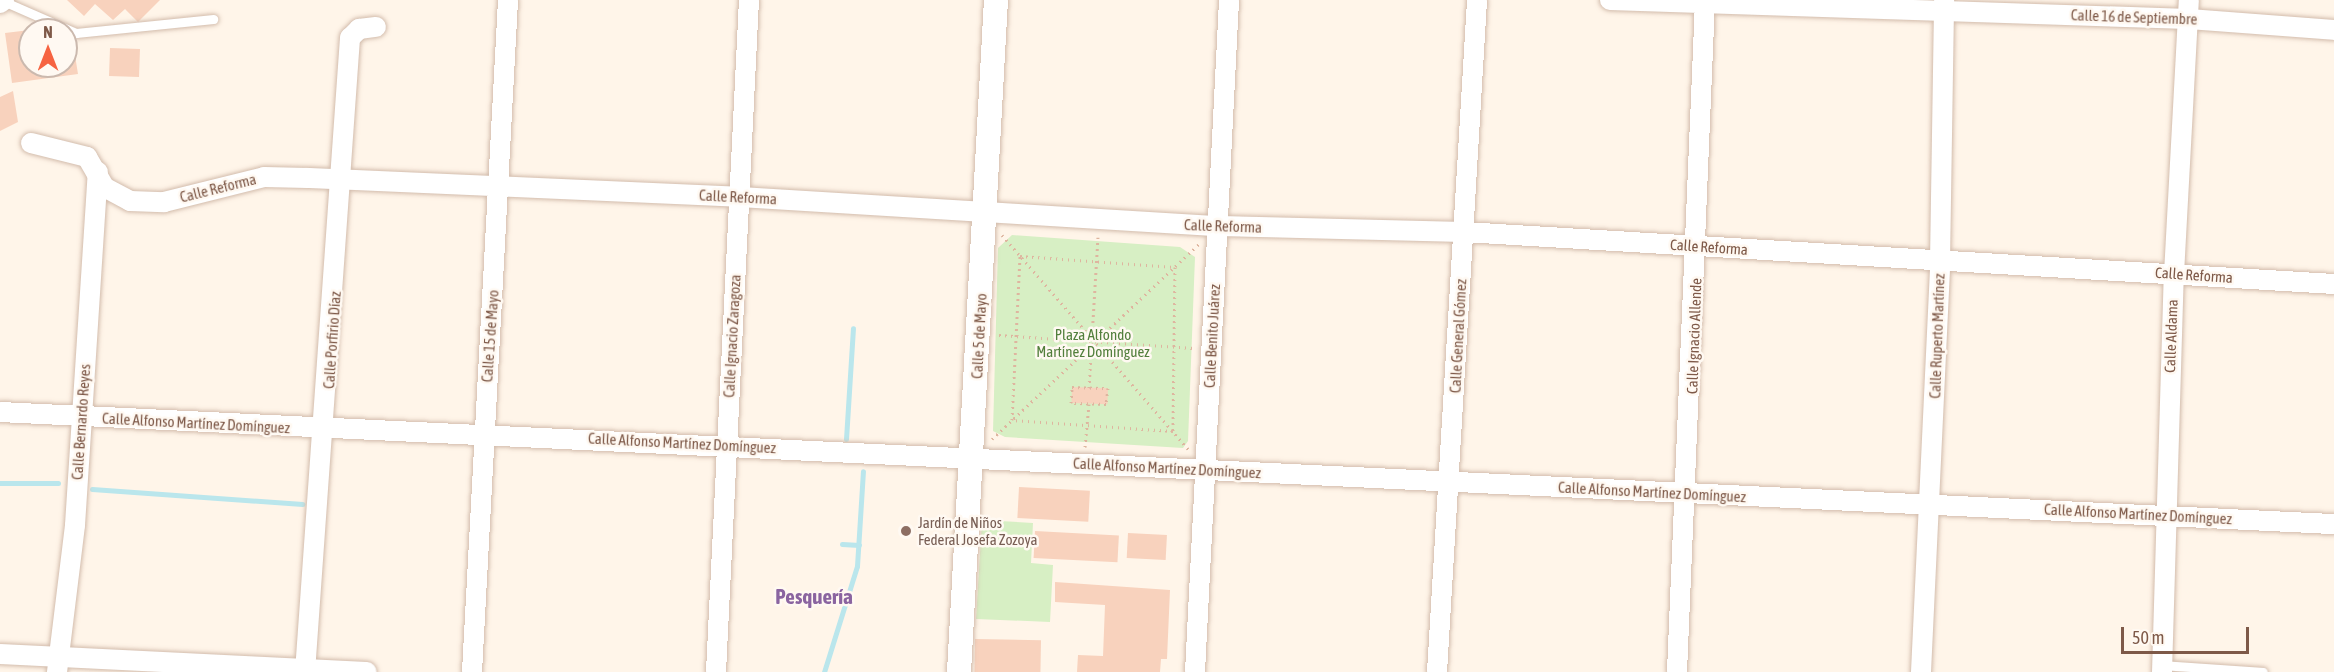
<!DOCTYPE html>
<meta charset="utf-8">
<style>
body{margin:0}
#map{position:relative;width:2334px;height:672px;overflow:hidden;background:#fff5e9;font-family:"Asap Condensed",sans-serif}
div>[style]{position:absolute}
.green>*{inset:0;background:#d7efc4}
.stream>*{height:5px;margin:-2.5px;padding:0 2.5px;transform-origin:2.5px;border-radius:2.5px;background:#bae6ec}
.building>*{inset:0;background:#f8d2bd;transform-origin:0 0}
.path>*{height:3px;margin-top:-1.5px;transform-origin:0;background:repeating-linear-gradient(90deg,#deb59f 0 1.5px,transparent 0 6px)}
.roads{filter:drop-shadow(0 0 2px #d3bcac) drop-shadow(0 0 2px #d3bcac)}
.service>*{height:9px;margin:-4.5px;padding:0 4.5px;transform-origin:4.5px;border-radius:4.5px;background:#fff}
.minor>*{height:20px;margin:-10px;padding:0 10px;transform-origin:10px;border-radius:10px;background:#fff}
.tertiary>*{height:24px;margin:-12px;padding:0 12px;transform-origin:12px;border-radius:12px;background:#fff}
.dots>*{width:16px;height:16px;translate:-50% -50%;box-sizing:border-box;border:3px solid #fff9f2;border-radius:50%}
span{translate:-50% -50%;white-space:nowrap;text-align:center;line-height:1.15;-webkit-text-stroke:5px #fff9f2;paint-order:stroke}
.street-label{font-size:15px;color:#7e5948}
.park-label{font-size:15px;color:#527f3c}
.education-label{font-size:15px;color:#785e54}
.left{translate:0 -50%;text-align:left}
.district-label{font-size:21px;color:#8a64a0;font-weight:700}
.north{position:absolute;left:18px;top:18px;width:60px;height:60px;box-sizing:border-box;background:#fff9f2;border:2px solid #cbb9ae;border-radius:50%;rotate:0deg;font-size:16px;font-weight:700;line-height:24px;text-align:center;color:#7e5948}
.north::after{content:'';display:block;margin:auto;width:21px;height:27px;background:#f66341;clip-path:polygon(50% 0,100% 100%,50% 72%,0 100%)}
.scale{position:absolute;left:2121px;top:627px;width:128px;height:27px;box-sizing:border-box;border:3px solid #7e5948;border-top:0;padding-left:8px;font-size:18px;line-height:21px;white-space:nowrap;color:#7e5948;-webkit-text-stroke:4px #fff9f2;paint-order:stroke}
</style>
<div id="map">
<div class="green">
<i style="clip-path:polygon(1012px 235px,1180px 247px,1195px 257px,1188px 441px,1183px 448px,1005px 437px,993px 431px,998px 248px)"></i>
<i style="clip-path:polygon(982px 520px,1033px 523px,1031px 563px,1053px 565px,1050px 622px,976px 619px)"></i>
</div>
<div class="stream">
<i style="left:846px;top:439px;width:111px;rotate:-86.4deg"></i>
<i style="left:0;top:483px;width:58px"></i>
<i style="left:92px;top:489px;width:211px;rotate:4.1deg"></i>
<i style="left:842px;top:544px;width:17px;rotate:3deg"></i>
<i style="left:824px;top:672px;width:111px;rotate:-72.7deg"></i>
<i style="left:857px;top:566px;width:95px;rotate:-86.4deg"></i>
</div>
<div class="building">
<i style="clip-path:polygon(67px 0,160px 0,138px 22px,125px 9px,113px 20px,95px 4px,84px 16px)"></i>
<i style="clip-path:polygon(30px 30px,30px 66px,66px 66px,66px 44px,73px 43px,78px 74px,12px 83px,5px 33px)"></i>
<i style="left:110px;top:48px;width:30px;height:28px;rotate:2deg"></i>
<i style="clip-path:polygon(13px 91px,18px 122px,0 131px,0 97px)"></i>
<i style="left:1072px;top:387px;width:36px;height:16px;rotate:2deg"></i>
<i style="left:1019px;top:487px;width:71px;height:31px;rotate:3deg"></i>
<i style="left:1035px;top:531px;width:84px;height:27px;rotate:3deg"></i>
<i style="left:1128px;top:533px;width:39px;height:25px;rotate:3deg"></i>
<i style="clip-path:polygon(1055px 582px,1170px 590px,1167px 659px,1161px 659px,1160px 672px,1077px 672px,1078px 655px,1103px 656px,1105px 605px,1055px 602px)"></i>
<i style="left:975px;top:639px;width:66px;height:33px;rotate:1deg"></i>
</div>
<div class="path">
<i style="left:1002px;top:235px;width:285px;rotate:49deg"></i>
<i style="left:1020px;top:256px;width:155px;rotate:4.1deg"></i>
<i style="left:1175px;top:267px;width:164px;rotate:90.7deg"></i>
<i style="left:1173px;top:431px;width:161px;rotate:-176.1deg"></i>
<i style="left:1012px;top:420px;width:164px;rotate:-87.2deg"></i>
<i style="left:999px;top:335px;width:196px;rotate:3.8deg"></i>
<i style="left:1072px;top:387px;width:36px;rotate:2deg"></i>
<i style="left:1108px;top:388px;width:16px;rotate:97deg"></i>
<i style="left:1106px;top:404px;width:35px;rotate:-178deg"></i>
<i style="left:1071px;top:403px;width:16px;rotate:-86deg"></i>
<i style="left:1089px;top:388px;width:151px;rotate:-86.6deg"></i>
<i style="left:992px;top:439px;width:284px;rotate:-43.3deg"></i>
<i style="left:1085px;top:447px;width:43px;rotate:-84.7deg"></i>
</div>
<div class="roads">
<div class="service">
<i style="left:3px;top:1px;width:80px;rotate:23.7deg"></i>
<i style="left:76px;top:33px;width:138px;rotate:-5.8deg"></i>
<i style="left:2162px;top:665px;width:101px;rotate:4deg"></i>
</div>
<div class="minor">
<i style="left:1610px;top:0;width:579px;rotate:1.88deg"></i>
<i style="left:2189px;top:19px;width:145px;rotate:4.3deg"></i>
<i style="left:0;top:3px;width:5px;rotate:-37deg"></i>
<i style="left:31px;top:143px;width:58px;rotate:14deg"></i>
<i style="left:87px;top:157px;width:34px;rotate:60deg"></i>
<i style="left:104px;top:187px;width:30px;rotate:28deg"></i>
<i style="left:130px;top:201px;width:34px;rotate:2deg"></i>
<i style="left:164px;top:202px;width:103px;rotate:-14deg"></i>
<i style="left:264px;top:177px;width:44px;rotate:1.3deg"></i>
<i style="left:308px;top:178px;width:432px;rotate:2.5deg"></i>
<i style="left:740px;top:197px;width:479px;rotate:3.5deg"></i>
<i style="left:1218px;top:226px;width:246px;rotate:1.4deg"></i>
<i style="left:1464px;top:232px;width:872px;rotate:3.42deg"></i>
<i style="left:0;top:412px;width:2337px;rotate:2.75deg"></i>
<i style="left:0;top:654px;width:367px;rotate:2.8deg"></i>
<i style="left:57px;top:672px;width:148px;rotate:-83deg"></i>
<i style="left:75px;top:525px;width:354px;rotate:-86.3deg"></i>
<i style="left:305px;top:672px;width:636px;rotate:-85.94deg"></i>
<i style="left:350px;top:38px;width:13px;rotate:-45deg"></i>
<i style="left:359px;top:29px;width:17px;rotate:-7deg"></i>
<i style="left:472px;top:672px;width:673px;rotate:-86.93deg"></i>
<i style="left:716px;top:672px;width:673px;rotate:-87.19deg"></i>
<i style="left:1195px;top:672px;width:673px;rotate:-87.1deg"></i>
<i style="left:1437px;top:672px;width:673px;rotate:-86.59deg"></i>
<i style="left:1677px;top:672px;width:673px;rotate:-87.61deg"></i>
<i style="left:1921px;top:672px;width:410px;rotate:-87.3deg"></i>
<i style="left:1940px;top:262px;width:262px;rotate:-89.1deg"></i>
<i style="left:2162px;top:672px;width:398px;rotate:-88.3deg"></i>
<i style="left:2174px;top:274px;width:274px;rotate:-86.9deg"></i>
</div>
<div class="tertiary">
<i style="left:959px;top:672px;width:673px;rotate:-86.85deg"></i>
</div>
</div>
<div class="dots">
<i style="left:906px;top:531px;background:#8d6e63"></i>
</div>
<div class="street-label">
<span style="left:2134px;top:17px;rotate:2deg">Calle 16 de Septiembre</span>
<span style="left:218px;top:188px;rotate:-14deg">Calle Reforma</span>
<span style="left:738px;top:197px;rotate:3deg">Calle Reforma</span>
<span style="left:1223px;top:226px;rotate:2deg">Calle Reforma</span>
<span style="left:1709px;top:247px;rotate:4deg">Calle Reforma</span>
<span style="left:2194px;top:275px;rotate:4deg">Calle Reforma</span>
<span style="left:490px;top:336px;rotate:-86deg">Calle 15 de Mayo</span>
<span style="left:732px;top:336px;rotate:-87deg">Calle Ignacio Zaragoza</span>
<span style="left:979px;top:336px;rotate:-87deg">Calle 5 de Mayo</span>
<span style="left:1212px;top:336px;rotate:-87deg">Calle Benito Juárez</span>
<span style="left:1458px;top:336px;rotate:-87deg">Calle General Gómez</span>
<span style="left:1694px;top:336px;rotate:-88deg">Calle Ignacio Allende</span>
<span style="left:1937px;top:336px;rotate:-88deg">Calle Ruperto Martínez</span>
<span style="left:2171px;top:336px;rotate:-88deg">Calle Aldama</span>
<span style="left:332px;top:340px;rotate:-86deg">Calle Porfirio Díaz</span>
<span style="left:81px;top:422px;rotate:-86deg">Calle Bernardo Reyes</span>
<span style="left:196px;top:423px;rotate:3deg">Calle Alfonso Martínez Domínguez</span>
<span style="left:682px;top:443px;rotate:3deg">Calle Alfonso Martínez Domínguez</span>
<span style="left:1167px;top:468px;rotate:3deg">Calle Alfonso Martínez Domínguez</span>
<span style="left:1652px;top:492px;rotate:3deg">Calle Alfonso Martínez Domínguez</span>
<span style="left:2138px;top:514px;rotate:3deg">Calle Alfonso Martínez Domínguez</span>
</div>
<div class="park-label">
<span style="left:1093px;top:343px">Plaza Alfondo<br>Martínez Domínguez</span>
</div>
<div class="education-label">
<span class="left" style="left:918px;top:531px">Jardín de Niños<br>Federal Josefa Zozoya</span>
</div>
<div class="district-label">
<span style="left:814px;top:596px">Pesquería</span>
</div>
<div class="north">N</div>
<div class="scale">50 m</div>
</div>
